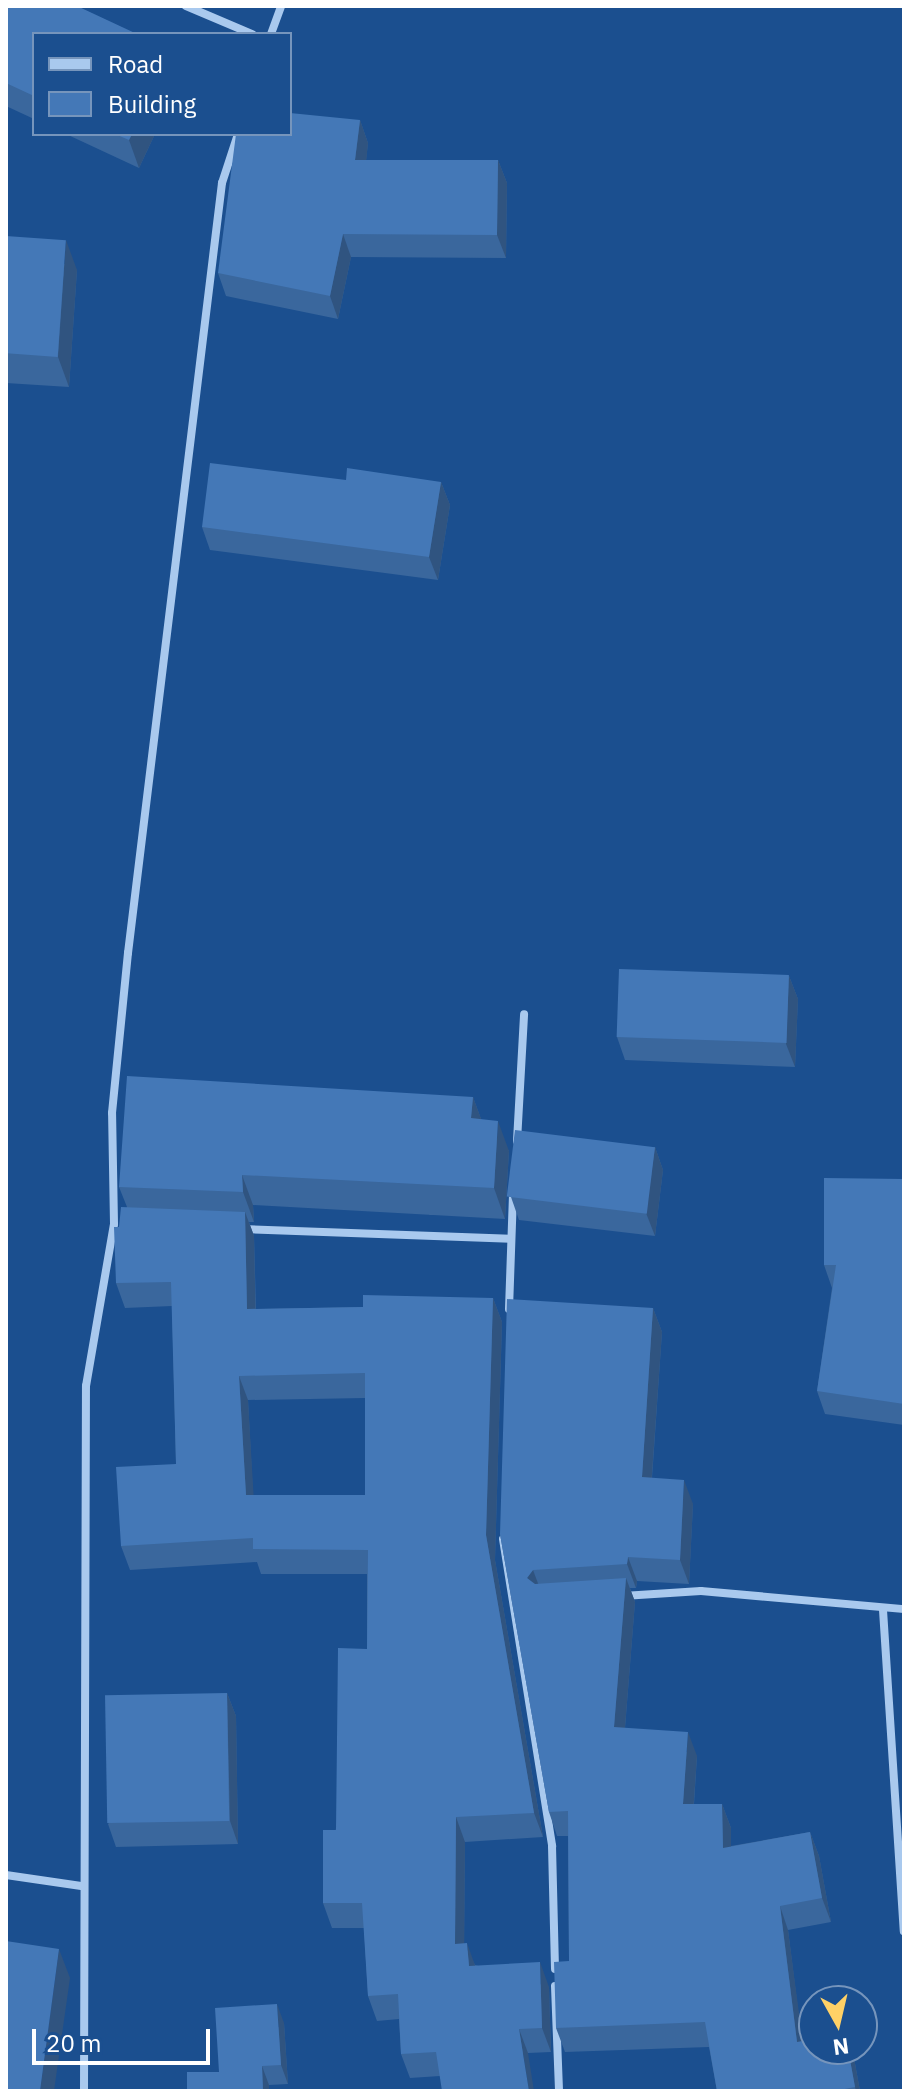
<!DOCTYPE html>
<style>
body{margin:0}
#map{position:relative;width:910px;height:2097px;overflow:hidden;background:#1b4f8f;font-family:"IBM Plex Sans",sans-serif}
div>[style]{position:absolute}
.minor>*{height:8px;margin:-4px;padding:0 4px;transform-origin:4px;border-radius:4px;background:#a9c9ee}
.wall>*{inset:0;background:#3a679d}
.shaded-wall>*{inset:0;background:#305480}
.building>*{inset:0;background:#4478b7;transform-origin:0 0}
span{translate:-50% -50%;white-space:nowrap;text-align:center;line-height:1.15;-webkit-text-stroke:6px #1b4f8f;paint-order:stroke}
.frame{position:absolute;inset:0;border:8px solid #fff;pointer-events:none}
.legend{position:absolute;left:32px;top:32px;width:260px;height:104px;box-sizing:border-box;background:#1b4f8f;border:2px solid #7695bc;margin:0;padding:10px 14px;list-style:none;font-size:24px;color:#fff}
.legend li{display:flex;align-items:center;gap:16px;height:40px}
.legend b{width:40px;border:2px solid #7695bc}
.north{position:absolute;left:798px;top:1985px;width:80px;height:80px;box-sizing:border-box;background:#1b4f8f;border:2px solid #7695bc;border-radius:50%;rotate:172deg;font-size:22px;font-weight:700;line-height:32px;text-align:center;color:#fff}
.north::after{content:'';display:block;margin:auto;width:28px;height:36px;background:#ffd166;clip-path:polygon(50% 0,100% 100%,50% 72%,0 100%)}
.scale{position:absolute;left:32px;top:2029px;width:178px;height:36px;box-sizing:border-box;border:4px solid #fff;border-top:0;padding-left:10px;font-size:24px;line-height:28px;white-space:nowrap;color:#fff;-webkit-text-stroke:6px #1b4f8f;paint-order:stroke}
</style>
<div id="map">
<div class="minor">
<i style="left:186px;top:6px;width:72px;rotate:23deg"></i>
<i style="left:271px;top:34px;width:30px;rotate:-70deg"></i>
<i style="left:517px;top:1141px;width:127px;rotate:-86.8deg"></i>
<i style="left:243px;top:1229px;width:268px;rotate:2.1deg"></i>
<i style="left:509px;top:1309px;width:114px;rotate:-88deg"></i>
<i style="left:503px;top:1539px;width:311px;rotate:80.9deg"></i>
<i style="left:552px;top:1846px;width:123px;rotate:88.6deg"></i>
<i style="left:623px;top:1596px;width:78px;rotate:-3.7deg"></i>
<i style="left:701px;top:1591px;width:204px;rotate:5.1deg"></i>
<i style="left:883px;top:1610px;width:322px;rotate:86.3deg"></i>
<i style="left:6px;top:1875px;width:76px;rotate:8.3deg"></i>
<i style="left:555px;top:1986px;width:105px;rotate:87.8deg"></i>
<i style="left:84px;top:2091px;width:705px;rotate:-89.84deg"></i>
<i style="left:86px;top:1386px;width:164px;rotate:-80.2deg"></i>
<i style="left:114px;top:1224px;width:111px;rotate:-91deg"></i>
<i style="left:112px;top:1113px;width:161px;rotate:-84.3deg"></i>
<i style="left:128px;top:953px;width:776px;rotate:-83.04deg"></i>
<i style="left:222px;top:183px;width:52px;rotate:-71.9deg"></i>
</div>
<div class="wall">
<i style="clip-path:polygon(6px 6px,34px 34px,34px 119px,6px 106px)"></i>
<i style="clip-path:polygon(360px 120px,368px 143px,366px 160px,498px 160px,507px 183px,506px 258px,351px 257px,338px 319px,226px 296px,218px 273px)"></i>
<i style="clip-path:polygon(66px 134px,155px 134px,139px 168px)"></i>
<i style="clip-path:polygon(6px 236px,77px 270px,69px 387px,6px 383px)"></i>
<i style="clip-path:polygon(346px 480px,441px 482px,450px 505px,438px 580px,210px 550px,202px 527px)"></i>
<i style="clip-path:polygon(789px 976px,798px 999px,795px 1067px,625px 1060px,617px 1037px)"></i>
<i style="clip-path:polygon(evenodd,473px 1097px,481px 1119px,509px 1151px,505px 1219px,253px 1205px,254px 1222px,249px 1222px,254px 1236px,256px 1309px,363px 1307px,493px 1298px,502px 1322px,495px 1560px,543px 1837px,465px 1842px,464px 1944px,475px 1965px,549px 1987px,551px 2052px,528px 2053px,440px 2076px,410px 2078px,401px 2054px,399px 2019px,377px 2021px,368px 1996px,364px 1928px,332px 1928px,323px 1903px,367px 1649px,367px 1574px,261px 1574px,257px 1562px,130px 1570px,121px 1546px,176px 1464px,172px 1306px,125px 1308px,116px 1283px,119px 1227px,127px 1207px,119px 1187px,473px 1097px,365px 1398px,365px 1495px,253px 1495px,248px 1400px,365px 1398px)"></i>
<i style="clip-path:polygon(655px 1147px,663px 1170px,655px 1236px,519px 1220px,511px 1197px)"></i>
<i style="clip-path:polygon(904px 1179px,904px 1425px,825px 1414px,817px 1391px,832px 1288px,824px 1265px)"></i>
<i style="clip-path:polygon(653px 1308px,662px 1332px,652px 1478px,693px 1504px,689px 1584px,637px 1581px,636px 1588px,630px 1588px,635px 1602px,625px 1728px,697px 1756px,694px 1804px,722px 1804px,731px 1828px,731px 1846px,810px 1832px,819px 1856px,831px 1922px,788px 1930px,802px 2041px,814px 2049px,851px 2049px,854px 2058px,860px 2091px,717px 2091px,709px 2047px,565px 2052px,556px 2028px,569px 1961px,568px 1836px,557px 1836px,549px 1812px,500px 1534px)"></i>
<i style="clip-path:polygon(227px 1693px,236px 1716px,238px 1844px,116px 1847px,108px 1824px)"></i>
<i style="clip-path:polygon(284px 2023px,288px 2084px,269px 2085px,269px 2091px,187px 2091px,219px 2072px)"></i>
</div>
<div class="shaded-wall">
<i style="clip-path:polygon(360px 120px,368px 143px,364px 183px,355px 160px)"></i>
<i style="clip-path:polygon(132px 134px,155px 134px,139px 168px,129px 140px)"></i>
<i style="clip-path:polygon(498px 160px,507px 183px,506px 258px,497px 235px)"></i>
<i style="clip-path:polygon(343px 234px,351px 257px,338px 319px,330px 296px)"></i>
<i style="clip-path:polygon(66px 240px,77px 270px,69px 387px,58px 357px)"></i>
<i style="clip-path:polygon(441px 482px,450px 505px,438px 580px,429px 557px)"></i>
<i style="clip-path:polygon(789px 976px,798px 999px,795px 1067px,786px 1044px)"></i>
<i style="clip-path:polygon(473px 1097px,484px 1127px,471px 1118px)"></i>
<i style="clip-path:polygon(498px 1121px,509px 1151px,505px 1219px,494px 1188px)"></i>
<i style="clip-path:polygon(655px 1147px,663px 1170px,655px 1236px,646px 1213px)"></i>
<i style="clip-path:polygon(242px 1175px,253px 1205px,254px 1222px,243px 1192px)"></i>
<i style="clip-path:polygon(245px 1212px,254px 1236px,256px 1334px,247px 1309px)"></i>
<i style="clip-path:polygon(493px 1298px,502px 1322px,495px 1560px,543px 1837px,534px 1813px,486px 1535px)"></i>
<i style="clip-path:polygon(653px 1308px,662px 1332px,650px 1502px,642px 1477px)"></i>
<i style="clip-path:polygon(239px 1376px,248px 1400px,255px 1519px,246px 1495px)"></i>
<i style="clip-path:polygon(684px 1480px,693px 1504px,689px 1584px,680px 1560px)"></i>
<i style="clip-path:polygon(628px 1557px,637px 1581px,636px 1588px,627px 1564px)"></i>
<i style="clip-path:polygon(533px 1570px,542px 1594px,527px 1578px)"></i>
<i style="clip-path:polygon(626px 1578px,635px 1602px,623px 1752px,614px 1727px)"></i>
<i style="clip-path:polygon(227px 1693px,236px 1716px,238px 1844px,230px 1821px)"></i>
<i style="clip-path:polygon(688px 1732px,697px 1756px,692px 1828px,683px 1804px)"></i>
<i style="clip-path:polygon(722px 1804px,731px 1828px,731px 1872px,723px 1848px)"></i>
<i style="clip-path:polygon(456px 1817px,465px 1842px,464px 1969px,455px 1944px)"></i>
<i style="clip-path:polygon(810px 1832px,819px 1856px,831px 1922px,822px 1898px)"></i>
<i style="clip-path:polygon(780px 1906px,788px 1930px,806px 2066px,797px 2042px)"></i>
<i style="clip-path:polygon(467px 1943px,476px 1968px,469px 1966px)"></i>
<i style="clip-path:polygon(59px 1949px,70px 1978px,54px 2091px,40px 2091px)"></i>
<i style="clip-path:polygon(540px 1962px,549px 1987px,551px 2052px,542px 2028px)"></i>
<i style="clip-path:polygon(277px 2004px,284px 2023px,288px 2084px,281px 2065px)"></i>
<i style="clip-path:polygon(519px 2029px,528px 2053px,534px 2091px,529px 2091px)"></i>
<i style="clip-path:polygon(848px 2049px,851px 2049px,854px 2058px,860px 2091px,856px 2091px,855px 2087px)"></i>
<i style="clip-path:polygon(262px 2066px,269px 2085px,269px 2091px,263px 2091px)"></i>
</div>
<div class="building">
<i style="clip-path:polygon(6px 6px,77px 6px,137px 34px,34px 34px,34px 96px,6px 83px)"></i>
<i style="clip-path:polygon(290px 113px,360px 120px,355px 160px,498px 160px,497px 235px,343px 234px,330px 296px,218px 273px,236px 134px,290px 134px)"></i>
<i style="clip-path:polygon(115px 134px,132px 134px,129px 140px)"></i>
<i style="left:6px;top:236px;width:60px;height:117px;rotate:4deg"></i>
<i style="clip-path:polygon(210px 463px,346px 480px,347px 468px,441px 482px,429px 557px,202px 527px)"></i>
<i style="left:619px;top:969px;width:170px;height:68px;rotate:2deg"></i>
<i style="clip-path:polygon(127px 1076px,473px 1097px,471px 1118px,498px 1121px,494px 1188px,242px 1175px,243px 1192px,119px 1187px)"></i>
<i style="left:515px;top:1130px;width:141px;height:67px;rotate:7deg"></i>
<i style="clip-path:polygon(824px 1178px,904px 1179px,904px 1404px,817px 1391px,836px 1265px,824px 1265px)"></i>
<i style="clip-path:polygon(evenodd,121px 1207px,245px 1212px,247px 1309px,363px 1307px,363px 1295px,493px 1298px,486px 1535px,534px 1813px,456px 1817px,455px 1944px,467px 1943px,469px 1966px,540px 1962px,542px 2028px,519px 2029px,529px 2091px,442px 2091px,436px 2052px,401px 2054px,398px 1994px,368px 1996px,362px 1903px,323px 1903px,323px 1830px,336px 1830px,338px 1648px,367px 1649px,368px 1550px,253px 1549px,253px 1538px,121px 1546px,116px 1467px,176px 1464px,171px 1282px,116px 1283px,114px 1227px,119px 1227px,121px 1207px,365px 1373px,365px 1495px,246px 1495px,239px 1376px,365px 1373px)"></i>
<i style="clip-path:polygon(507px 1299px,653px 1308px,642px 1477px,684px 1480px,680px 1560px,628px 1557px,627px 1564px,533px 1570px,527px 1578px,535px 1584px,626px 1578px,614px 1727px,688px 1732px,683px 1804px,722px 1804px,723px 1848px,810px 1832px,822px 1898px,780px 1906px,797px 2042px,814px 2039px,814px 2049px,848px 2049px,855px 2087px,834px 2091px,717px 2091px,705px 2022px,556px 2028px,554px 1962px,569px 1961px,568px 1811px,549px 1812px,500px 1534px)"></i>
<i style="left:227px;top:1693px;width:128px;height:122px;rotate:89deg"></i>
<i style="clip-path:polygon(6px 1941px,59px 1949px,40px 2091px,6px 2091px)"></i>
<i style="clip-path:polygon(277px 2004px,281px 2065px,262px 2066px,263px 2091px,187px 2091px,187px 2072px,219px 2072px,215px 2008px)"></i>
</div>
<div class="frame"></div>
<ul class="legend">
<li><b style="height:10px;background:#a9c9ee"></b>Road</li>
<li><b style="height:22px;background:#4478b7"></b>Building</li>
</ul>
<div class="north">N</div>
<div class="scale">20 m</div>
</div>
